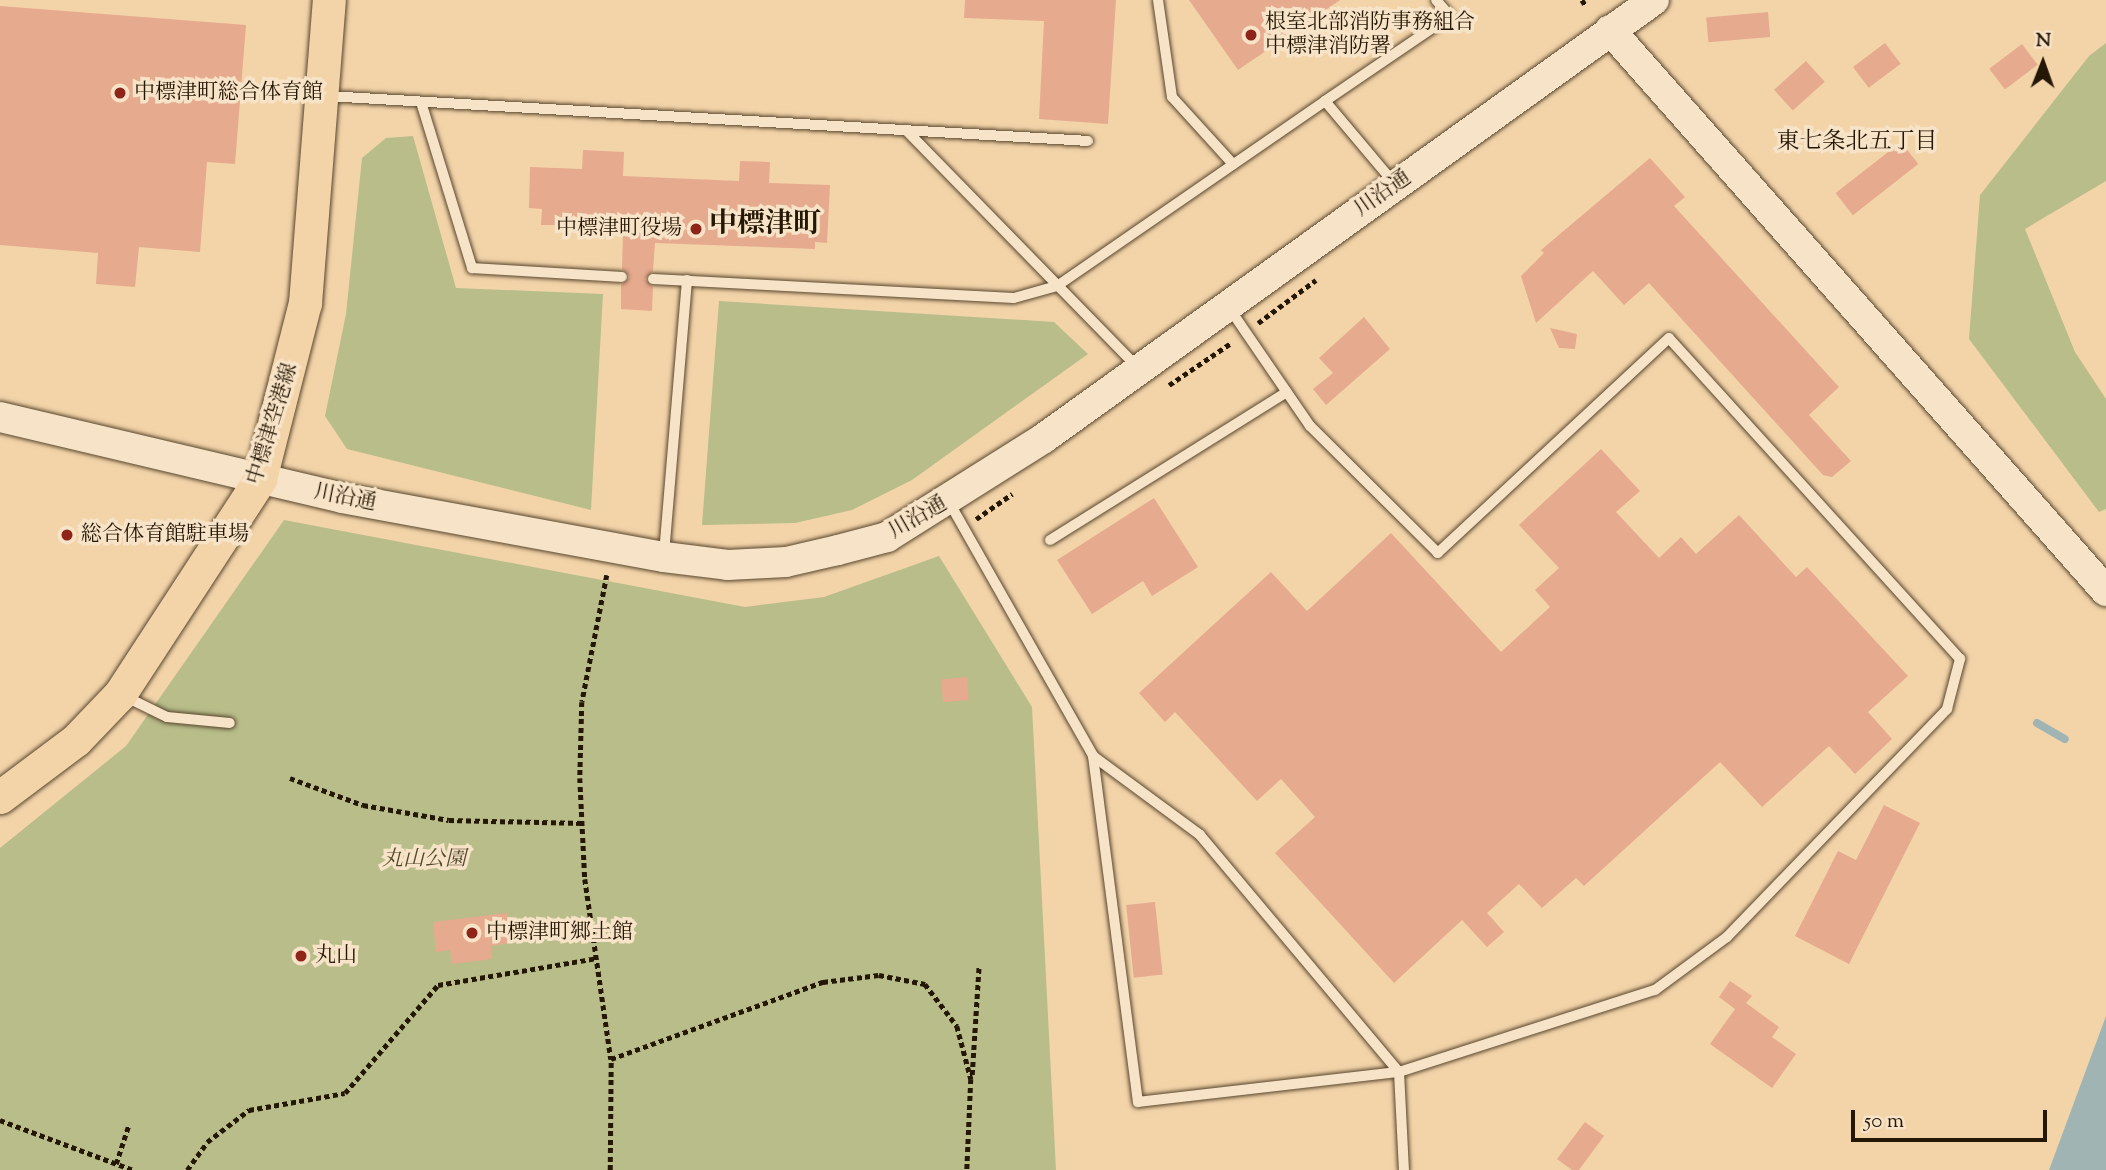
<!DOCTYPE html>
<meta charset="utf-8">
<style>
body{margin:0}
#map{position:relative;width:2106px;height:1170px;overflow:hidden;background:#f3d4a9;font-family:"Sorts Mill Goudy","Noto Serif JP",serif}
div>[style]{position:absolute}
.green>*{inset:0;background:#b8bd8a}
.water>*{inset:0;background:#a0b5b3}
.stream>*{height:8px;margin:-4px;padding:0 4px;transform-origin:4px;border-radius:4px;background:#a0b5b3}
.building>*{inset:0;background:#e6aa8e;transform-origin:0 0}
.path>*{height:4.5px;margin-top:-2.25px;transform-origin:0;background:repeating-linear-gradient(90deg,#251705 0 5px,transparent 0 8.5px)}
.roads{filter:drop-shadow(0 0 2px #58462e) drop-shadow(0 0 2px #58462e)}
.lane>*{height:10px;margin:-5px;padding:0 5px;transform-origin:5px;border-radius:5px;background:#f7e3c7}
.secondary>*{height:30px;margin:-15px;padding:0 15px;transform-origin:15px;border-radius:15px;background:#f7e3c7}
.primary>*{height:33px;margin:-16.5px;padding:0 16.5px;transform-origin:16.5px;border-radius:16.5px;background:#f3d4a9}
.dots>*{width:19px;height:19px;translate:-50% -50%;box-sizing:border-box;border:4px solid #f7e3c7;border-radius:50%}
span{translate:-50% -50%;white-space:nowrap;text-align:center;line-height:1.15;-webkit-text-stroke:7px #f7e3c7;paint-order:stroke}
.poi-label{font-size:21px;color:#251705}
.left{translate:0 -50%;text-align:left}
.right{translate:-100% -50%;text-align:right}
.street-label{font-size:21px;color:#251705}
.park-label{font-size:21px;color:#51492d;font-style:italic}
.neighbourhood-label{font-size:23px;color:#251705}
.district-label{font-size:28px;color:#251705;font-weight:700}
.north{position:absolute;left:2008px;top:28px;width:70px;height:70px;-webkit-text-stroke:5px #f7e3c7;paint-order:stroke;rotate:1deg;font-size:19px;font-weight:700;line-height:28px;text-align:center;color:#251705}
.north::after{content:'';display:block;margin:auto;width:24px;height:32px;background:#251705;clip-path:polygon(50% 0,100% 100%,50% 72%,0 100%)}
.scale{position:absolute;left:1851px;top:1110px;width:196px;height:32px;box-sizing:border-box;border:4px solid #251705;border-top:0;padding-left:9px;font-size:21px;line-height:24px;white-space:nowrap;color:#251705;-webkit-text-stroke:5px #f7e3c7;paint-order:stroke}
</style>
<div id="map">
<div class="green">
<i style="clip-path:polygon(2106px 43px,2106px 181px,2025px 229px,2075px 352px,2106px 399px,2106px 509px,2099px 512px,1969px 339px,1980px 195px,2089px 56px)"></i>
<i style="clip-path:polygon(413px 136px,456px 288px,603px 294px,591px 510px,347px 449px,325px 416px,346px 314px,362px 158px,386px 138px)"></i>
<i style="clip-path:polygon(719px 301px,1054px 322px,1088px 354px,912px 480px,852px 510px,795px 523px,702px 525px)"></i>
<i style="clip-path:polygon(284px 520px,745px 607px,824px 597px,939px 556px,1032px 707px,1056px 1170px,0 1170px,0 848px,126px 746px)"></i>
</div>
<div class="water">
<i style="clip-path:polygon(2106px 1016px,2106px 1170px,2049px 1170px)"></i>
</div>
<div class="stream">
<i style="left:2037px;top:723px;width:32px;rotate:30deg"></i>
</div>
<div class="building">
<i style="clip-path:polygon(965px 0,1116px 0,1108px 124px,1039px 119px,1044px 21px,964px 18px)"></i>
<i style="clip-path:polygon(1189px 0,1340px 0,1238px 70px)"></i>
<i style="clip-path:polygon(0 6px,246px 25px,235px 164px,207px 162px,200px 252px,139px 247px,135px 287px,96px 284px,98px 253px,0 245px)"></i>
<i style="left:1768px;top:12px;width:25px;height:62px;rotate:85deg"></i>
<i style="left:1885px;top:43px;width:26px;height:40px;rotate:53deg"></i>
<i style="left:2022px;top:44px;width:26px;height:41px;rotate:53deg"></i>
<i style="left:1806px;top:61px;width:28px;height:43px;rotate:48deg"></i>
<i style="left:1901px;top:142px;width:28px;height:83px;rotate:52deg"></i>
<i style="clip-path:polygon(583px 150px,624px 152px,623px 176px,739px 181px,740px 161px,770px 162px,769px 183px,830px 185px,827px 243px,815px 242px,815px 249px,655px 243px,653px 271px,645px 279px,653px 287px,652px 311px,621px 309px,621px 285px,630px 277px,622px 269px,623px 234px,564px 232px,564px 225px,541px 225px,542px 209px,529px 208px,530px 167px,582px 169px)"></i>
<i style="clip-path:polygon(1650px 158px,1685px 197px,1674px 206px,1839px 387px,1809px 415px,1851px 461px,1832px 477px,1823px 475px,1649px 283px,1624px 305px,1593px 271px,1536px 323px,1521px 276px,1544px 253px,1541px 250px)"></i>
<i style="clip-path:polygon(1364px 317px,1390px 349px,1326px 405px,1313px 389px,1333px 373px,1319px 358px)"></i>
<i style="clip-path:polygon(1550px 328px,1577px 334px,1575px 349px,1559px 348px)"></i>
<i style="clip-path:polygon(1601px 449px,1640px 491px,1616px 512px,1659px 558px,1681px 537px,1696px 554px,1739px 515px,1796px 577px,1807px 567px,1908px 676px,1868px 712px,1892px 739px,1855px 774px,1829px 746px,1762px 807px,1720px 762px,1584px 886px,1576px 878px,1542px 908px,1519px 884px,1487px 913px,1504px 932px,1487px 947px,1462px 920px,1394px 983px,1275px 853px,1315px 817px,1281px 779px,1257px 801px,1175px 712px,1165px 722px,1139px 693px,1271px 572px,1307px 611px,1391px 533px,1501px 652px,1550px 607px,1535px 590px,1559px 568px,1519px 525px)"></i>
<i style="clip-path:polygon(1154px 498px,1198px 567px,1152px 596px,1143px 581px,1092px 614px,1057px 560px)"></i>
<i style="left:967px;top:677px;width:23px;height:26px;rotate:85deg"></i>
<i style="clip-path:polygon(1884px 805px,1920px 823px,1849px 964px,1795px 936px,1838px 851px,1856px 860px)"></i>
<i style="left:1155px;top:902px;width:73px;height:29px;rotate:84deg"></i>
<i style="clip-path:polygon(507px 913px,510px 943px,491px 946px,492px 959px,452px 964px,450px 950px,436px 952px,433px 922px)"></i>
<i style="clip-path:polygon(1730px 981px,1752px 996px,1746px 1003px,1779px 1027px,1772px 1037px,1796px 1054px,1772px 1088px,1710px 1044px,1735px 1009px,1719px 997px)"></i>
<i style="clip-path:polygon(1585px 1122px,1604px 1136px,1579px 1170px,1572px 1170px,1557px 1159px)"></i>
</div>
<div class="path">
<i style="left:1582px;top:0;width:7px;rotate:56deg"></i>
<i style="left:1258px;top:323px;width:72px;rotate:-36.6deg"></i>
<i style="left:1169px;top:385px;width:75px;rotate:-34.1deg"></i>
<i style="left:976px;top:519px;width:44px;rotate:-34.8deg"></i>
<i style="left:607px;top:575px;width:129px;rotate:101.1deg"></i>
<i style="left:582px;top:702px;width:76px;rotate:91.5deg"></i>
<i style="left:580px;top:778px;width:101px;rotate:87.2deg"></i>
<i style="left:585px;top:879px;width:182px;rotate:81.8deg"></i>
<i style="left:290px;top:778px;width:78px;rotate:20.3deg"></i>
<i style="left:363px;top:805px;width:87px;rotate:9.9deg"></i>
<i style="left:449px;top:820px;width:134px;rotate:1.3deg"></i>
<i style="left:972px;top:1075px;width:110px;rotate:-86.4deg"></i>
<i style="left:0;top:1120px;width:142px;rotate:20.6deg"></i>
<i style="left:116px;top:1164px;width:40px;rotate:-72deg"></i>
<i style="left:187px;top:1170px;width:34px;rotate:-54deg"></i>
<i style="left:207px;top:1142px;width:53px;rotate:-37.3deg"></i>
<i style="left:249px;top:1110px;width:97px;rotate:-10deg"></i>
<i style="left:345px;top:1093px;width:143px;rotate:-49.3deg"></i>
<i style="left:438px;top:985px;width:161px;rotate:-9.6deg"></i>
<i style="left:610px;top:1170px;width:111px;rotate:-89.5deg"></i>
<i style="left:611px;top:1059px;width:226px;rotate:-20deg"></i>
<i style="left:823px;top:982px;width:56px;rotate:-7.1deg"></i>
<i style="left:879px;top:975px;width:47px;rotate:11.1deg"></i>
<i style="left:925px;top:984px;width:53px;rotate:52.7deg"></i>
<i style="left:957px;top:1026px;width:55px;rotate:75.2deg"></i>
<i style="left:971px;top:1079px;width:91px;rotate:92.5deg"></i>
</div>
<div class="roads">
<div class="lane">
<i style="left:1158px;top:0;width:98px;rotate:81.8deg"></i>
<i style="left:1172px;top:97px;width:91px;rotate:47.7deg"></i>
<i style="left:327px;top:96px;width:762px;rotate:3.38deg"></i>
<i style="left:1325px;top:101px;width:151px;rotate:-34.2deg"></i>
<i style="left:1450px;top:16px;width:21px;rotate:-131deg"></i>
<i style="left:421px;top:102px;width:174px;rotate:72.9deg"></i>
<i style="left:472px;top:268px;width:150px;rotate:3.4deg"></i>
<i style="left:907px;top:131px;width:330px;rotate:45.7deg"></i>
<i style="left:653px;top:279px;width:361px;rotate:3deg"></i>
<i style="left:1014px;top:298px;width:45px;rotate:-15.6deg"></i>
<i style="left:1057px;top:286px;width:326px;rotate:-34.6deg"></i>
<i style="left:1325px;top:101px;width:107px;rotate:49.9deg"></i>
<i style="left:949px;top:502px;width:292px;rotate:60.4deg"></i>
<i style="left:1093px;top:756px;width:133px;rotate:36.4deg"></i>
<i style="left:1200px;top:835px;width:309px;rotate:50deg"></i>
<i style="left:1399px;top:1072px;width:269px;rotate:-17.8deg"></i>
<i style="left:1655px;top:990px;width:89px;rotate:-36.4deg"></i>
<i style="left:1727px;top:937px;width:317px;rotate:-46deg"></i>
<i style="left:1947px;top:709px;width:52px;rotate:-75.4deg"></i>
<i style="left:1960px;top:659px;width:433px;rotate:-132.2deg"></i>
<i style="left:1669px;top:338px;width:316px;rotate:137.1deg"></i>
<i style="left:1438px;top:553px;width:180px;rotate:-135.2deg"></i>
<i style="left:1310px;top:426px;width:142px;rotate:-124.4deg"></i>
<i style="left:1050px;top:540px;width:279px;rotate:-32deg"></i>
<i style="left:664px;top:554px;width:275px;rotate:-85.2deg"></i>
<i style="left:122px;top:695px;width:50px;rotate:26.1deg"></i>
<i style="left:167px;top:717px;width:63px;rotate:5.4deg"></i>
<i style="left:1093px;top:756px;width:349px;rotate:82.6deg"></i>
<i style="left:1138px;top:1102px;width:263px;rotate:-6.6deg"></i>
<i style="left:1399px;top:1072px;width:98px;rotate:87.1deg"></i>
</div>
<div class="secondary">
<i style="left:1610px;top:30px;width:749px;rotate:48.52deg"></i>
<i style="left:0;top:417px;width:351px;rotate:13.3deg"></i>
<i style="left:342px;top:498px;width:327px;rotate:10.4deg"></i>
<i style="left:664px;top:557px;width:64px;rotate:7.1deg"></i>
<i style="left:728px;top:565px;width:58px;rotate:-3deg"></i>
<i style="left:786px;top:562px;width:53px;rotate:-13deg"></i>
<i style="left:838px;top:550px;width:51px;rotate:-14.9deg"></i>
<i style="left:887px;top:537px;width:186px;rotate:-32.2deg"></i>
<i style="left:1044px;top:438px;width:751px;rotate:-35.68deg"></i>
</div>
<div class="primary">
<i style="left:0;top:797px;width:95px;rotate:-36.9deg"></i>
<i style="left:76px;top:740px;width:64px;rotate:-46.3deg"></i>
<i style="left:120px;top:694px;width:257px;rotate:-56.9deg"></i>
<i style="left:260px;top:479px;width:182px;rotate:-75.7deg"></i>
<i style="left:305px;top:303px;width:304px;rotate:-85.5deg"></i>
</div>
</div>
<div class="dots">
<i style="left:1251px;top:35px;background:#8f2418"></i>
<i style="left:120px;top:93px;background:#8f2418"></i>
<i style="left:696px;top:229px;background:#8f2418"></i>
<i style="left:67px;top:535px;background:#8f2418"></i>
<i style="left:472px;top:933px;background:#8f2418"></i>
<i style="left:301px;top:956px;background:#8f2418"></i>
</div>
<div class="poi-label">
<span class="left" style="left:1265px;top:35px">根室北部消防事務組合<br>中標津消防署</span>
<span class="left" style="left:134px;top:93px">中標津町総合体育館</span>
<span class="right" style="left:682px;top:229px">中標津町役場</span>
<span class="left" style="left:81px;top:535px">総合体育館駐車場</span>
<span class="left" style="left:486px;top:933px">中標津町郷土館</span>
<span class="left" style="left:315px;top:956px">丸山</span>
</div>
<div class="street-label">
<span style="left:1383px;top:194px;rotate:-35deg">川沿通</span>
<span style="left:273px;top:424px;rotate:-73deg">中標津空港線</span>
<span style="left:345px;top:498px;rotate:11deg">川沿通</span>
<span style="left:918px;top:518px;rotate:-30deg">川沿通</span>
</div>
<div class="park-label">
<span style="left:424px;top:860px">丸山公園</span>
</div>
<div class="neighbourhood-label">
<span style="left:1857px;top:143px">東七条北五丁目</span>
</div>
<div class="district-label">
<span style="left:765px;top:225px">中標津町</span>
</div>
<div class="north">N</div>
<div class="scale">50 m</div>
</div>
